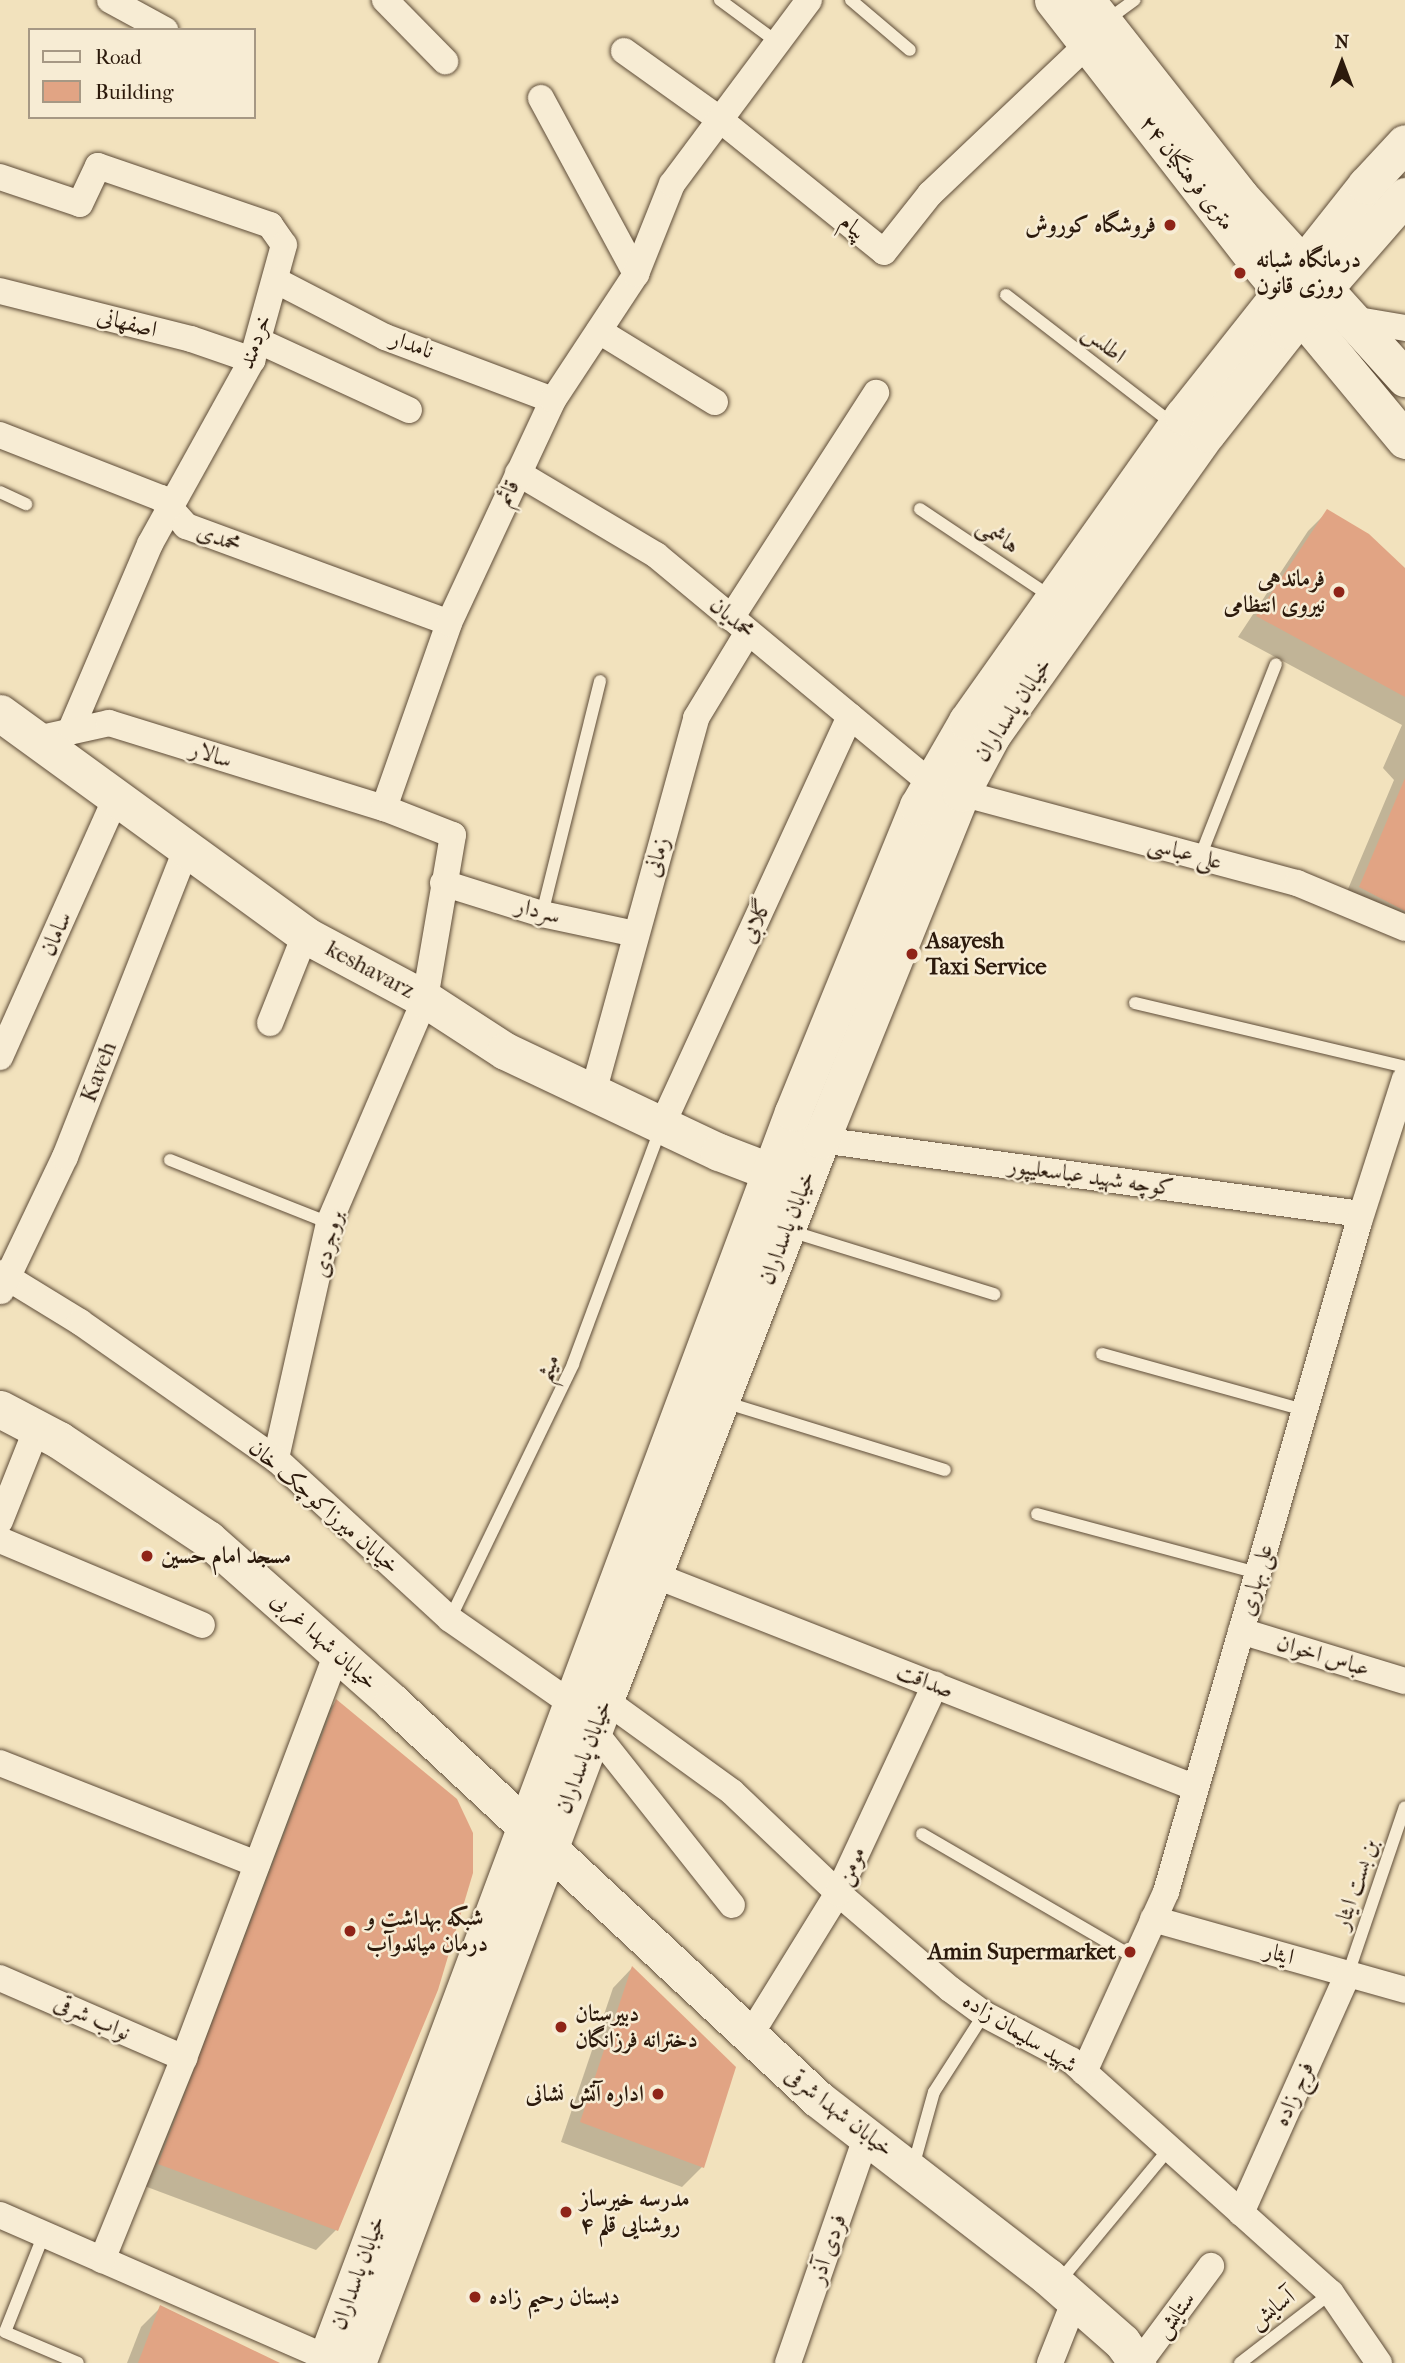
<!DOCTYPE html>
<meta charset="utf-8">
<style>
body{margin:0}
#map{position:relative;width:1405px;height:2363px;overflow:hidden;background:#f2e2bd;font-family:"IM FELL French Canon",Amiri,serif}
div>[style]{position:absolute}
.shadow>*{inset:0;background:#0003}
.building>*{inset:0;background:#e1a484}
.roads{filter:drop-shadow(0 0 2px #5e4c38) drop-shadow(0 0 2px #5e4c38)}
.lane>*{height:12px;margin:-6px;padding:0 6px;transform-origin:6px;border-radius:6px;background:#f7ecd4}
.street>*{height:26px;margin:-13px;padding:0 13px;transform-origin:13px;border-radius:13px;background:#f7ecd4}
.secondary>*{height:37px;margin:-18.5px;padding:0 18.5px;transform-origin:18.5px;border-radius:18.5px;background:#f7ecd4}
.dots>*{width:19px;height:19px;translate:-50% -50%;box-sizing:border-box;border:4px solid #f7ecd4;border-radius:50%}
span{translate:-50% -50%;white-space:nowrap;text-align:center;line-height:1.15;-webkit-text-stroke:5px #f7ecd4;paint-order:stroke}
.street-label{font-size:23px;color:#2c1a0c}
.poi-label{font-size:23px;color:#2c1a0c;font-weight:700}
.right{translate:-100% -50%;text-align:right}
.left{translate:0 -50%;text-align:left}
.legend{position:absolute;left:28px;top:28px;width:228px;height:91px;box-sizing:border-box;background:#f7ecd4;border:2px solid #a69884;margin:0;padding:9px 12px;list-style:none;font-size:21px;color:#2c1a0c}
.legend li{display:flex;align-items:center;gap:14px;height:35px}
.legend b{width:35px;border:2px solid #a69884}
.north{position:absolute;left:1307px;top:28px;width:70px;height:70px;-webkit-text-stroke:5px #f7ecd4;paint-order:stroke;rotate:0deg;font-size:19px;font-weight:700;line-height:28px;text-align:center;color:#2c1a0c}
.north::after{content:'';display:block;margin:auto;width:24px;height:32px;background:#2c1a0c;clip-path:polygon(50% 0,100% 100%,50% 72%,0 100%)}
</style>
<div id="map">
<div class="shadow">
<i style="clip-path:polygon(1328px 511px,1405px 571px,1405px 942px,1340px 908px,1394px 780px,1383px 768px,1402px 725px,1238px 637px,1308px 531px)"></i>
<i style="clip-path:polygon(336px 1702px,436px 1990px,336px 2230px,316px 2250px,139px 2184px,317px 1721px)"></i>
<i style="clip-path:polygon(632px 1968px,702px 2167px,682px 2187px,561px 2142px,613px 1988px)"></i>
<i style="clip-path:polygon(161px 2307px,276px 2363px,127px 2363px,141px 2327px)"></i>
</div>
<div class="building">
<i style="clip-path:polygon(1327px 509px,1369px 534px,1405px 568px,1405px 697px,1256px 616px)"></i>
<i style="clip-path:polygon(1405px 778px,1405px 911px,1359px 887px)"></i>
<i style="clip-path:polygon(336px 1699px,457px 1799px,473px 1833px,473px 1873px,438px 1990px,338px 2231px,158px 2164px)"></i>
<i style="clip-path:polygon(632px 1966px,736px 2067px,704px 2168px,580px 2122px)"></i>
<i style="clip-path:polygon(160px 2305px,280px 2363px,138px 2363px)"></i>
</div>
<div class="roads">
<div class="lane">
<i style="left:720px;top:0;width:71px;rotate:36.4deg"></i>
<i style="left:851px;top:0;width:77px;rotate:40.3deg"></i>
<i style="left:1107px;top:20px;width:34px;rotate:-36deg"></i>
<i style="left:1006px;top:295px;width:211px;rotate:37.7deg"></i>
<i style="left:0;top:492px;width:29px;rotate:25deg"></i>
<i style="left:920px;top:509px;width:156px;rotate:33.8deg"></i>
<i style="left:1200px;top:857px;width:207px;rotate:-68.5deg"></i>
<i style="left:542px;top:914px;width:240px;rotate:-76deg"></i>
<i style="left:1135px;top:1003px;width:277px;rotate:13.3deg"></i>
<i style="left:170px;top:1160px;width:171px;rotate:21.6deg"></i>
<i style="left:790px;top:1231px;width:214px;rotate:17.2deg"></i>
<i style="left:1102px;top:1354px;width:210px;rotate:15.5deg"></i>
<i style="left:724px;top:1402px;width:231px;rotate:17.1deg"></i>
<i style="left:1037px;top:1514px;width:228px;rotate:15deg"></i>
<i style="left:450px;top:1619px;width:283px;rotate:-64.2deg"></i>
<i style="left:573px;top:1364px;width:252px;rotate:-69.6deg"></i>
<i style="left:922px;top:1834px;width:246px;rotate:30.2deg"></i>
<i style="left:1348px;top:1974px;width:176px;rotate:-71.2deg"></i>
<i style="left:913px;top:2167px;width:78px;rotate:-74.4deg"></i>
<i style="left:934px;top:2092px;width:93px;rotate:-57.3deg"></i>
<i style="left:44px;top:2234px;width:105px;rotate:111.7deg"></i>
<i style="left:5px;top:2332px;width:79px;rotate:23deg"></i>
<i style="left:1058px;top:2283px;width:174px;rotate:-50.4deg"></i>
<i style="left:1240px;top:2363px;width:115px;rotate:-37.6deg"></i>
</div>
<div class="street">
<i style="left:110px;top:0;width:63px;rotate:28.6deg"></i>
<i style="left:385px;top:0;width:86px;rotate:45.5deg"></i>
<i style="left:624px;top:51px;width:115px;rotate:35.5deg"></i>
<i style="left:718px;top:118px;width:213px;rotate:38.9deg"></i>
<i style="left:884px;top:252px;width:74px;rotate:-51.6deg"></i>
<i style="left:930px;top:194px;width:218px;rotate:-43.5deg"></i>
<i style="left:541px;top:98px;width:200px;rotate:61.6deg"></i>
<i style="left:0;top:177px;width:84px;rotate:18.6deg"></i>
<i style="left:80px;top:204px;width:42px;rotate:-64.7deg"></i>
<i style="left:98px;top:166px;width:182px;rotate:18.9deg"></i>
<i style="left:270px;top:225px;width:24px;rotate:55deg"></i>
<i style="left:284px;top:245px;width:119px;rotate:105.5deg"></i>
<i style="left:252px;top:360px;width:210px;rotate:119deg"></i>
<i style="left:150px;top:544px;width:204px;rotate:113.1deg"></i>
<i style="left:275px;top:280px;width:124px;rotate:27.4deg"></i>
<i style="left:385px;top:337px;width:179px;rotate:20.6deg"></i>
<i style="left:0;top:291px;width:197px;rotate:14.1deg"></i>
<i style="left:191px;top:339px;width:65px;rotate:19deg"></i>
<i style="left:1352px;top:319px;width:54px;rotate:9.6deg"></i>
<i style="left:599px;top:331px;width:136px;rotate:31.5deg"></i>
<i style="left:259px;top:341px;width:165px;rotate:24.7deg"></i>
<i style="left:0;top:435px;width:173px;rotate:21.4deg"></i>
<i style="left:161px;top:498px;width:38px;rotate:48deg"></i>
<i style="left:186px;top:526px;width:280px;rotate:20.2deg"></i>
<i style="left:518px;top:473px;width:161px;rotate:30.7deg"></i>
<i style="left:656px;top:555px;width:357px;rotate:39.7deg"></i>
<i style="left:731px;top:618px;width:268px;rotate:-57.2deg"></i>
<i style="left:37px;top:739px;width:74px;rotate:-12.5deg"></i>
<i style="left:109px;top:723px;width:288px;rotate:17.2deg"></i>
<i style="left:384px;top:808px;width:74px;rotate:21.4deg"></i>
<i style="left:453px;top:835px;width:166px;rotate:99.7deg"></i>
<i style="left:425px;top:999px;width:244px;rotate:113.2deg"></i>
<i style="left:329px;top:1223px;width:242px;rotate:102.7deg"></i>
<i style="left:961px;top:793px;width:348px;rotate:15deg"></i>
<i style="left:1297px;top:883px;width:117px;rotate:22.6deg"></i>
<i style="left:384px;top:808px;width:196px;rotate:-70.6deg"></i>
<i style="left:449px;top:623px;width:246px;rotate:-65deg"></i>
<i style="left:553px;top:400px;width:151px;rotate:-56.6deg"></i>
<i style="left:636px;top:274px;width:97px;rotate:-68.2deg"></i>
<i style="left:672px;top:184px;width:229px;rotate:-53.3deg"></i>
<i style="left:443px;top:883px;width:104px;rotate:17.4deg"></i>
<i style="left:542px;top:914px;width:95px;rotate:12.1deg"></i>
<i style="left:270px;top:1023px;width:95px;rotate:-68.3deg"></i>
<i style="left:0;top:1057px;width:286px;rotate:-65.9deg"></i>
<i style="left:593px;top:1093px;width:389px;rotate:-74.6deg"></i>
<i style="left:696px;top:718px;width:100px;rotate:-58.8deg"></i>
<i style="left:662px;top:1125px;width:450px;rotate:-65.3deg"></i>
<i style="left:821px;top:1140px;width:545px;rotate:7.8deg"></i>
<i style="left:0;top:1273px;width:94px;rotate:31.5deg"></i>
<i style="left:80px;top:1322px;width:239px;rotate:35deg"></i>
<i style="left:276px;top:1459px;width:236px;rotate:42.6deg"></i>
<i style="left:450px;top:1619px;width:147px;rotate:34.8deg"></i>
<i style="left:1px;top:1291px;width:148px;rotate:-64.5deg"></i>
<i style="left:65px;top:1157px;width:332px;rotate:-68.5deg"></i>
<i style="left:0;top:1521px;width:100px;rotate:-68.3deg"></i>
<i style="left:0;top:1540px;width:219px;rotate:22.8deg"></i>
<i style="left:654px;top:1575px;width:582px;rotate:21.45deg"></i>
<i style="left:1241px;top:1631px;width:171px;rotate:17deg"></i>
<i style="left:605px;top:1700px;width:157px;rotate:35.9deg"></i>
<i style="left:732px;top:1792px;width:146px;rotate:43.6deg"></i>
<i style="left:838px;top:1893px;width:148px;rotate:40.6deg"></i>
<i style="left:950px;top:1989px;width:42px;rotate:36.3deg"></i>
<i style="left:984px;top:2014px;width:98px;rotate:27.9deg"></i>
<i style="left:1071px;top:2060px;width:349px;rotate:41.9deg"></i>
<i style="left:1331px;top:2293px;width:85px;rotate:55.6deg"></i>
<i style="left:594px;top:1731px;width:222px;rotate:51.6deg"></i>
<i style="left:0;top:1763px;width:276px;rotate:21.5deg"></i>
<i style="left:1153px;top:1919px;width:262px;rotate:15.7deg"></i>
<i style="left:0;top:1978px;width:201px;rotate:23.5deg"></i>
<i style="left:749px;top:2037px;width:169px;rotate:-58.3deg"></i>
<i style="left:838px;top:1893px;width:230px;rotate:-65deg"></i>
<i style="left:1084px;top:2072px;width:198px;rotate:-65.5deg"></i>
<i style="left:1166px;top:1892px;width:697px;rotate:-73.93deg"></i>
<i style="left:1359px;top:1222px;width:150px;rotate:-72.2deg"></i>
<i style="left:1241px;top:2213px;width:262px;rotate:-65.9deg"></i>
<i style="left:0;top:2215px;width:357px;rotate:23.6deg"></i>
<i style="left:102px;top:2260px;width:218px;rotate:-67.9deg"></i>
<i style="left:184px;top:2058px;width:433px;rotate:-69.3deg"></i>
<i style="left:788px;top:2363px;width:241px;rotate:-70.9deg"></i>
<i style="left:1050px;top:2363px;width:68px;rotate:-68.4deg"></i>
<i style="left:1139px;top:2363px;width:121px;rotate:-53.4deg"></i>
</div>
<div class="secondary">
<i style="left:1053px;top:0;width:333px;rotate:52.1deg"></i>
<i style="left:1258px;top:263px;width:230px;rotate:50.3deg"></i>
<i style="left:1086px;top:0;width:249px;rotate:51.8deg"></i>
<i style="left:1240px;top:196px;width:246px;rotate:47.8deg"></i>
<i style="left:0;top:713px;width:377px;rotate:36deg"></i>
<i style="left:305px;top:935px;width:136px;rotate:28.1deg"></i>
<i style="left:425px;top:999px;width:95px;rotate:33deg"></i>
<i style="left:505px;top:1051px;width:237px;rotate:25.3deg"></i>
<i style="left:719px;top:1152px;width:81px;rotate:20.9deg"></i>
<i style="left:0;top:1409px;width:67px;rotate:27.7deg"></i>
<i style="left:59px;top:1440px;width:179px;rotate:33.6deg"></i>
<i style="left:208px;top:1539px;width:246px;rotate:41.5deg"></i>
<i style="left:392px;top:1702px;width:582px;rotate:42.98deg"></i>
<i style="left:818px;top:2099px;width:289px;rotate:37.7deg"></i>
<i style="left:1047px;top:2276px;width:100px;rotate:41.3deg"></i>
<i style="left:1122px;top:2342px;width:26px;rotate:54deg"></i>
<i style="left:325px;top:2363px;width:1336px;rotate:-69.49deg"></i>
<i style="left:793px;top:1112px;width:331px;rotate:-67.8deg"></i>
<i style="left:918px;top:806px;width:98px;rotate:-60deg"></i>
<i style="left:967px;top:721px;width:374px;rotate:-54.7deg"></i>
<i style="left:1183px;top:416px;width:295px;rotate:-51.6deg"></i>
<i style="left:1366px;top:185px;width:57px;rotate:-47.1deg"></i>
<i style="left:357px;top:2363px;width:708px;rotate:-69.49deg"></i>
<i style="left:605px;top:1700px;width:600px;rotate:-68.91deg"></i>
<i style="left:821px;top:1140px;width:374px;rotate:-68deg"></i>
<i style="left:961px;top:793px;width:66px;rotate:-61.9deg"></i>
<i style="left:992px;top:735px;width:371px;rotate:-54.6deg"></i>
<i style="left:1207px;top:433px;width:131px;rotate:-51.8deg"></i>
<i style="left:1288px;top:330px;width:178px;rotate:-48.9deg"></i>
</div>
</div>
<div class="dots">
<i style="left:1170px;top:225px;background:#8f2418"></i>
<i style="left:1240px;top:273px;background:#8f2418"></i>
<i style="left:1339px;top:592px;background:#8f2418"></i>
<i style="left:912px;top:954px;background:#8f2418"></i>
<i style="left:147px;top:1556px;background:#8f2418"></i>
<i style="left:350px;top:1931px;background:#8f2418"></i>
<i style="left:1130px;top:1952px;background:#8f2418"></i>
<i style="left:561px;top:2027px;background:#8f2418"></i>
<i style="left:658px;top:2094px;background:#8f2418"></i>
<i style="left:566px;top:2212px;background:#8f2418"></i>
<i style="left:475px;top:2297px;background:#8f2418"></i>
</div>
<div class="street-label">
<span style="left:1187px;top:173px;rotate:52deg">۲۴ متری فرهنگیان</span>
<span style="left:853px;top:227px;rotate:39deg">پیام</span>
<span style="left:127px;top:323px;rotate:14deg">اصفهانی</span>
<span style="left:255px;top:342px;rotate:-70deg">خردمند</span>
<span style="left:1104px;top:344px;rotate:38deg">اطلس</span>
<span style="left:412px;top:345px;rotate:20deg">نامدار</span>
<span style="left:508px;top:493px;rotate:-64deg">قائم</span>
<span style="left:998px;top:536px;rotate:34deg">هاشمی</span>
<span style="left:219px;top:538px;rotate:20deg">محمدی</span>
<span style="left:732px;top:618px;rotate:40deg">محمدیان</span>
<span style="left:1013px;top:710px;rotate:-56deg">خیابان پاسداران</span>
<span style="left:211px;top:755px;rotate:17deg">سالار</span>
<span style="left:1185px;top:853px;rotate:15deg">علی عباسی</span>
<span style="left:657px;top:857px;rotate:-74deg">زمانی</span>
<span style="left:538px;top:911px;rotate:15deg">سردار</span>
<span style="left:756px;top:921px;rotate:-65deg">گلابی</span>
<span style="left:56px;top:934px;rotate:-66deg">سامان</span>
<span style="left:370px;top:970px;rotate:28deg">keshavarz</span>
<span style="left:99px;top:1072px;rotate:-69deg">Kaveh</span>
<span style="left:1091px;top:1177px;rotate:8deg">کوچه شهید عباسعلیپور</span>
<span style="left:787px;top:1228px;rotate:-69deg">خیابان پاسداران</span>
<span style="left:328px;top:1244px;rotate:-76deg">بروجردی</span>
<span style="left:548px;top:1368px;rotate:-66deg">میثم</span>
<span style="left:324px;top:1507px;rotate:41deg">خیابان میرزاکوچک خان</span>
<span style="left:1256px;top:1580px;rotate:-74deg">علی بهاری</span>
<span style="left:324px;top:1641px;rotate:42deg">خیابان شهدا غربی</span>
<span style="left:1323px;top:1656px;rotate:17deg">عباس اخوان</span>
<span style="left:925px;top:1681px;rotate:22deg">صداقت</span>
<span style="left:584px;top:1757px;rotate:-69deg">خیابان پاسداران</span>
<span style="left:851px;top:1866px;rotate:-65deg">مومن</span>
<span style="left:1356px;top:1884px;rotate:-71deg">بن بست ایثار</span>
<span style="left:1279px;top:1954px;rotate:16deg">ایثار</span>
<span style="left:92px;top:2018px;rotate:24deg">نواب شرقی</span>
<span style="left:1020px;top:2033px;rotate:32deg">شهید سلیمان زاده</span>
<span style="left:1294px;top:2094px;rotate:-66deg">فرج زاده</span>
<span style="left:839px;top:2112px;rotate:38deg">خیابان شهدا شرقی</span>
<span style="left:828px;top:2249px;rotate:-71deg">فردی آذر</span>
<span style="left:358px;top:2273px;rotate:-70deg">خیابان پاسداران</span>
<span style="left:1272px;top:2309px;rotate:-36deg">آسایش</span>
<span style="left:1175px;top:2315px;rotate:-53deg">ستایش</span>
</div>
<div class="poi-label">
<span class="right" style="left:1156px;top:225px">فروشگاه کوروش</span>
<span class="left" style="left:1256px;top:273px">درمانگاه شبانه<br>روزی قانون</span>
<span class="right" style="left:1325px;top:592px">فرماندهی<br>نیروی انتظامی</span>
<span class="left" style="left:926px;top:954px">Asayesh<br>Taxi Service</span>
<span class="left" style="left:161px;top:1556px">مسجد امام حسین</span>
<span class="left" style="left:366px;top:1931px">شبکه بهداشت و<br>درمان میاندوآب</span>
<span class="right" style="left:1116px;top:1952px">Amin Supermarket</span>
<span class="left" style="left:575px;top:2027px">دبیرستان<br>دخترانه فرزانگان</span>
<span class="right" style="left:644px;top:2094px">اداره آتش نشانی</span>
<span class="left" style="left:580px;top:2212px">مدرسه خیرساز<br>روشنایی قلم ۴</span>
<span class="left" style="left:489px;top:2297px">دبستان رحیم زاده</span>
</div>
<ul class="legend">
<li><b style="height:9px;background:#f7ecd4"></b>Road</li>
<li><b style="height:19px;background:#e1a484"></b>Building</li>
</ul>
<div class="north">N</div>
</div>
